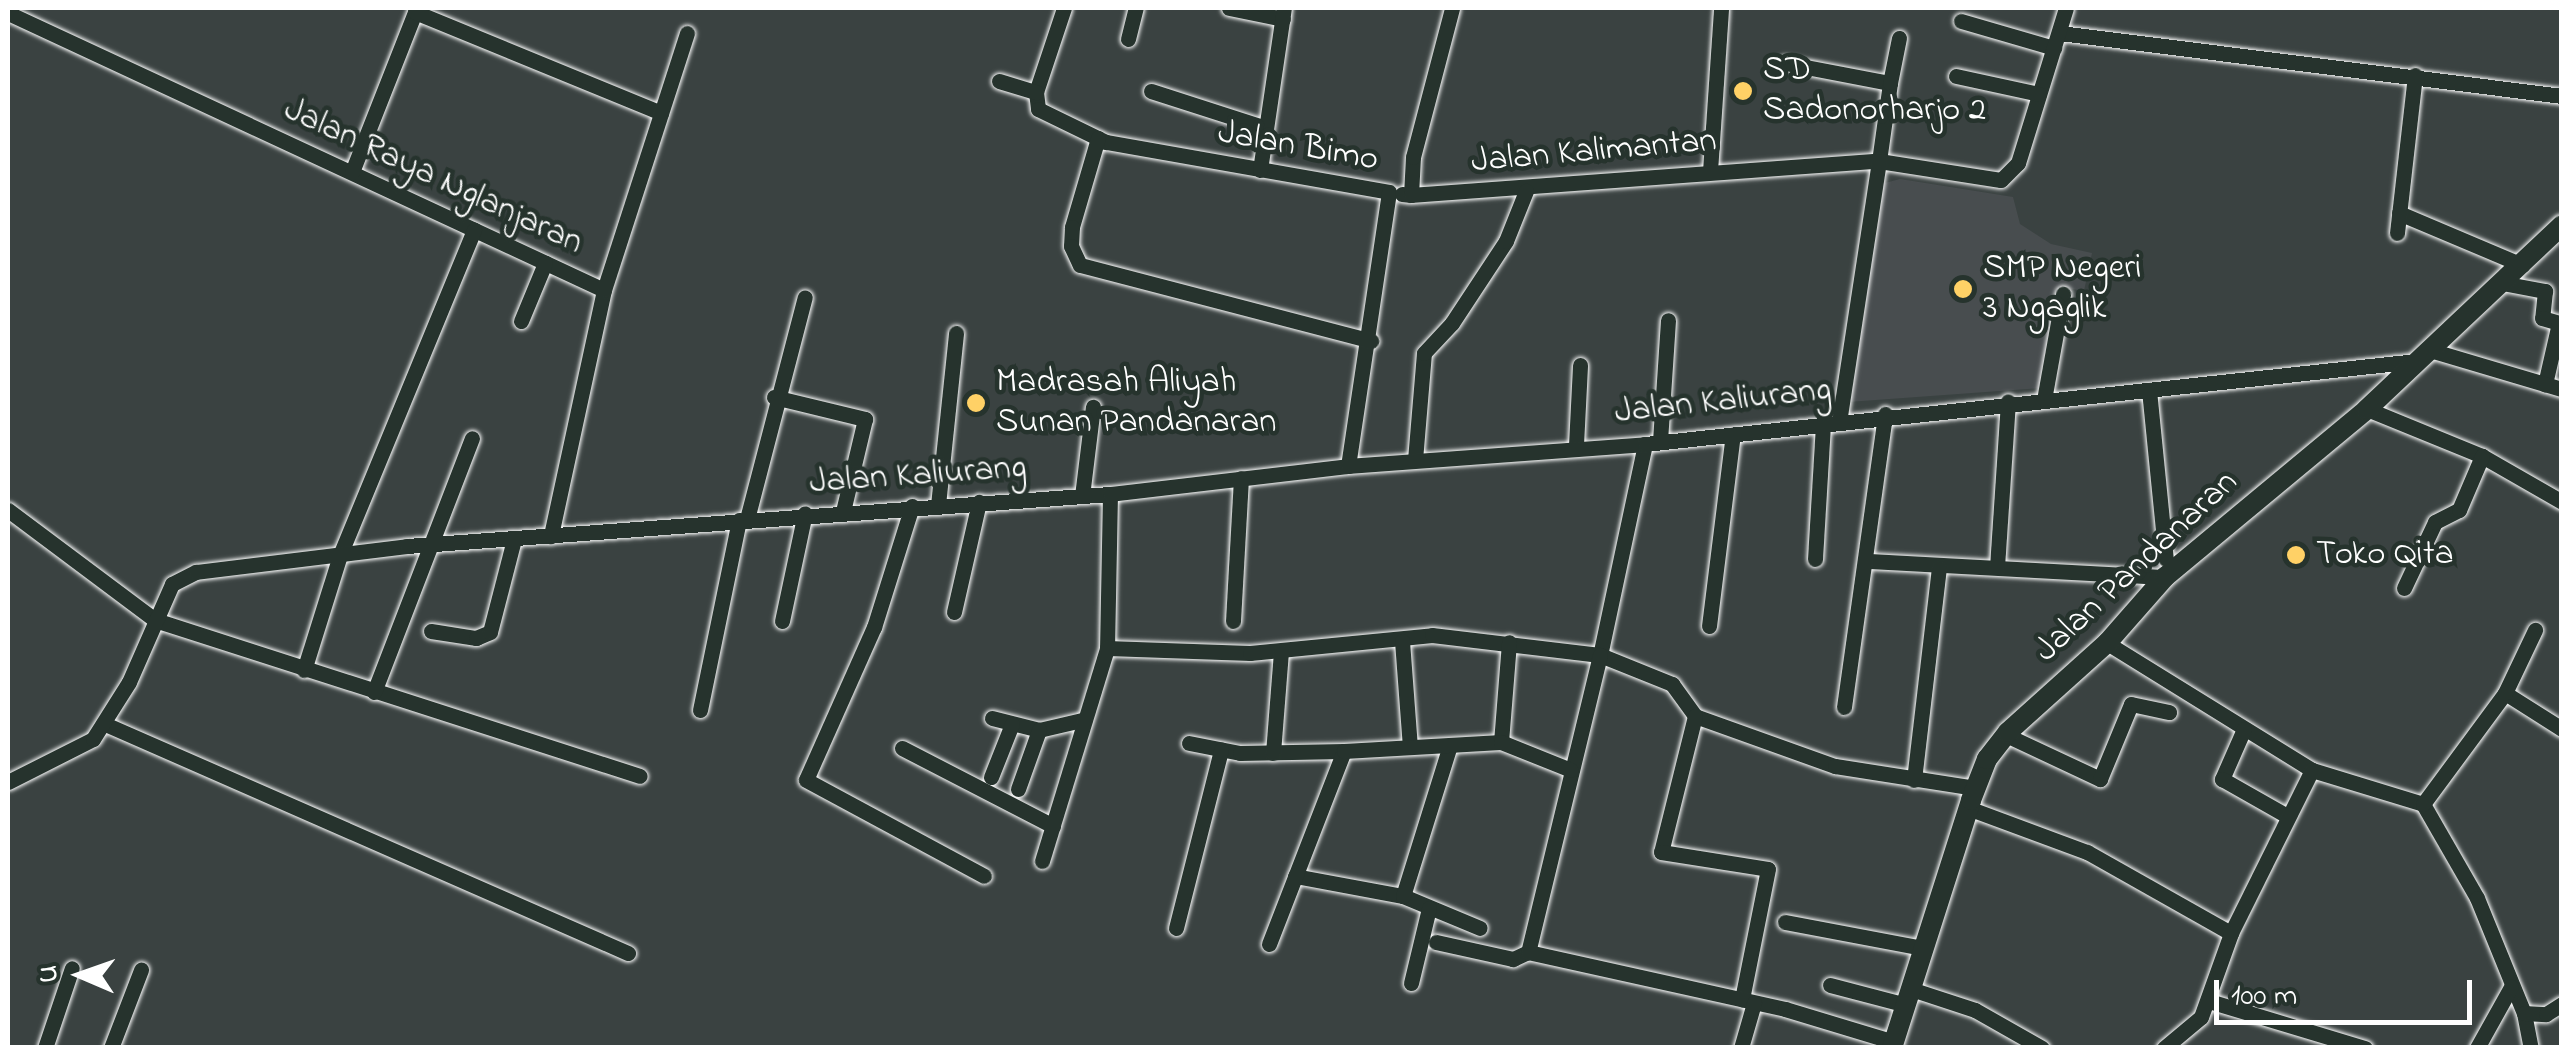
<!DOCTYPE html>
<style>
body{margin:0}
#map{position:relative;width:2569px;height:1055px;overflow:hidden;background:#3a4241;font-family:"Indie Flower",sans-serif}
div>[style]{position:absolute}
.built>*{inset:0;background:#484d4f}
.roads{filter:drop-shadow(0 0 2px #fff) drop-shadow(0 0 2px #fff)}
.minor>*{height:15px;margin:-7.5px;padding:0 7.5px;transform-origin:7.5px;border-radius:7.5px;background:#26332d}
.secondary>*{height:20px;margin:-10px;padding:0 10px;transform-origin:10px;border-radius:10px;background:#26332d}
.dots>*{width:28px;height:28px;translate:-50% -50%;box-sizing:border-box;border:5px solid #26332d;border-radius:50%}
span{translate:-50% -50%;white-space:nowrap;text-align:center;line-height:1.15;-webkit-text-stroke:9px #26332d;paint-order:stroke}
.poi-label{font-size:35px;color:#fff}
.left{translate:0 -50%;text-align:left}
.street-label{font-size:35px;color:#fff}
.frame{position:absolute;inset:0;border:10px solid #fff;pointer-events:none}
.north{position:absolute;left:30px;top:925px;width:100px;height:100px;-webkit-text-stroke:8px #26332d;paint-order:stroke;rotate:272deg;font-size:28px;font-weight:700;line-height:40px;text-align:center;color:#fff}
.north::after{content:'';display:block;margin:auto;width:35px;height:45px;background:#fff;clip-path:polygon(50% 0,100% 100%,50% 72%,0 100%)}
.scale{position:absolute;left:2214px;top:980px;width:258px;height:45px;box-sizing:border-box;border:5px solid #fff;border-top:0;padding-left:12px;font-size:30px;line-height:35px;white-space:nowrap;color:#fff;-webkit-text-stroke:8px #26332d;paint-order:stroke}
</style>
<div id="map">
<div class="built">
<i style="clip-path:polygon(1900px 179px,2013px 197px,2020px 224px,2051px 244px,2092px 253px,2084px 291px,2061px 287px,2042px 388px,1848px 402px,1881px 184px)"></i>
</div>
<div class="roads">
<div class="minor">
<i style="left:1064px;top:8px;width:89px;rotate:108.4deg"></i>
<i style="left:1036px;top:92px;width:17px;rotate:83deg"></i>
<i style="left:1038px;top:109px;width:76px;rotate:25.9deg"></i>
<i style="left:1106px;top:142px;width:287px;rotate:10deg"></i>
<i style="left:1389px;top:192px;width:277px;rotate:98.5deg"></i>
<i style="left:1229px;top:8px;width:55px;rotate:11.5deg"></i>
<i style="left:8px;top:13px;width:657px;rotate:24.93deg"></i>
<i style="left:604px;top:290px;width:252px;rotate:102.2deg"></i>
<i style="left:1961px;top:21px;width:97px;rotate:16.2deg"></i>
<i style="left:2060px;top:33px;width:506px;rotate:7.15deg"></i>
<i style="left:1128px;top:39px;width:32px;rotate:-76deg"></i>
<i style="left:1785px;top:63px;width:107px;rotate:10.8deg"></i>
<i style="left:1890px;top:83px;width:79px;rotate:98deg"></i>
<i style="left:1879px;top:161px;width:123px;rotate:8.9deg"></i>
<i style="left:2001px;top:180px;width:24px;rotate:-45deg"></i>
<i style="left:2018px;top:163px;width:162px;rotate:-72.8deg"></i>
<i style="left:1956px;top:76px;width:85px;rotate:12.2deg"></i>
<i style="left:999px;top:81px;width:39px;rotate:17deg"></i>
<i style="left:1890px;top:83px;width:46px;rotate:-78.7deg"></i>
<i style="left:1151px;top:91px;width:118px;rotate:17.8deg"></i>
<i style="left:1098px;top:138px;width:93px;rotate:106.3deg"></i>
<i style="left:1072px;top:227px;width:19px;rotate:93deg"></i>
<i style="left:1071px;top:246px;width:21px;rotate:65deg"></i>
<i style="left:1080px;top:265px;width:301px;rotate:14.6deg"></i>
<i style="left:1260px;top:170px;width:164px;rotate:-81.6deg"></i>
<i style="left:1710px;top:171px;width:163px;rotate:-86.1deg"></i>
<i style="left:352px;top:172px;width:172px;rotate:-68.5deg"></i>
<i style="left:415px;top:12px;width:266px;rotate:22.3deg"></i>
<i style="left:1402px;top:194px;width:9px;rotate:6deg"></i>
<i style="left:1411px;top:195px;width:38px;rotate:-87deg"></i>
<i style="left:1413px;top:157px;width:154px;rotate:-75.3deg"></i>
<i style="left:1411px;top:195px;width:469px;rotate:-4.2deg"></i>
<i style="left:1879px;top:161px;width:264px;rotate:98.7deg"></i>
<i style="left:2399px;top:213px;width:134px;rotate:22.9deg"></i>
<i style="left:2397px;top:233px;width:159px;rotate:-83.5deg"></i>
<i style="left:2502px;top:283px;width:44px;rotate:10.5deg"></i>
<i style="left:2545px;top:291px;width:27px;rotate:96deg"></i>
<i style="left:2542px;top:318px;width:18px;rotate:16deg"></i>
<i style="left:2559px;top:323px;width:63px;rotate:102.9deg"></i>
<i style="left:604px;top:290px;width:270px;rotate:-72.1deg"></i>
<i style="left:521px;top:321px;width:63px;rotate:-67.5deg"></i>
<i style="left:2430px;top:350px;width:138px;rotate:16.5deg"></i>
<i style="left:2149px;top:390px;width:170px;rotate:84.3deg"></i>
<i style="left:774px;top:397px;width:94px;rotate:13.6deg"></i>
<i style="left:865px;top:419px;width:95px;rotate:103.4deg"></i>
<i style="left:2044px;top:400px;width:108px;rotate:-79.8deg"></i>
<i style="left:2367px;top:409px;width:124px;rotate:22.2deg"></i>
<i style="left:2482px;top:456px;width:92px;rotate:29.9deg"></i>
<i style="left:1660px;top:441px;width:121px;rotate:-86.2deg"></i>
<i style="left:1645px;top:444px;width:216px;rotate:102deg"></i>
<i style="left:1600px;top:655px;width:78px;rotate:21.9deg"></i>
<i style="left:1672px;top:684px;width:39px;rotate:54deg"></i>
<i style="left:1695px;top:716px;width:149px;rotate:19.7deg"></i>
<i style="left:1835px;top:766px;width:142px;rotate:8.9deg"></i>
<i style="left:1576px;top:445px;width:80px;rotate:-87.1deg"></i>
<i style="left:1415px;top:460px;width:107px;rotate:-85.2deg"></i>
<i style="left:1424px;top:353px;width:41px;rotate:-47deg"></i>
<i style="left:1452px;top:323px;width:98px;rotate:-56.6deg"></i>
<i style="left:1506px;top:241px;width:54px;rotate:-68.2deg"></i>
<i style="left:1110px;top:494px;width:154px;rotate:91.1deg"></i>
<i style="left:1107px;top:648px;width:143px;rotate:2deg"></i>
<i style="left:1250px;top:653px;width:183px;rotate:-5.6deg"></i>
<i style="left:1432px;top:635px;width:169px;rotate:6.8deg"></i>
<i style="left:1600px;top:655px;width:306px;rotate:103.6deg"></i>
<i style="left:1528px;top:952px;width:17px;rotate:155deg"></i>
<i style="left:1513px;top:959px;width:79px;rotate:-167.6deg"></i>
<i style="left:1082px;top:496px;width:90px;rotate:-83deg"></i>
<i style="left:938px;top:505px;width:173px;rotate:-84deg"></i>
<i style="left:912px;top:506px;width:127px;rotate:107.4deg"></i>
<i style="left:874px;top:627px;width:167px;rotate:114deg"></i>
<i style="left:806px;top:780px;width:202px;rotate:28.3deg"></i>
<i style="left:8px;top:510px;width:184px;rotate:36.8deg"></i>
<i style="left:155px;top:620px;width:509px;rotate:17.83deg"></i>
<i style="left:747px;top:519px;width:229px;rotate:-75.4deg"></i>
<i style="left:1815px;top:559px;width:135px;rotate:-86.6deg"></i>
<i style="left:1868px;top:561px;width:297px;rotate:3.1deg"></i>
<i style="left:1997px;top:567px;width:166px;rotate:-86.2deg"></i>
<i style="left:2404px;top:588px;width:73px;rotate:-64.8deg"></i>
<i style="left:2435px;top:522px;width:27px;rotate:-27deg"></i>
<i style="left:2459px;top:510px;width:59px;rotate:-66.9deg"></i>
<i style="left:954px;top:612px;width:113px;rotate:-77.2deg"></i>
<i style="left:782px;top:621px;width:110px;rotate:-78deg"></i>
<i style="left:1233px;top:621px;width:143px;rotate:-86.8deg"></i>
<i style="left:1709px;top:626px;width:193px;rotate:-82.9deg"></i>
<i style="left:431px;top:631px;width:46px;rotate:8.8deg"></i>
<i style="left:476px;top:638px;width:15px;rotate:-23deg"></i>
<i style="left:490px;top:632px;width:96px;rotate:-75.5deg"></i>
<i style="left:1402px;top:641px;width:106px;rotate:85.7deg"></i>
<i style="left:2107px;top:643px;width:241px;rotate:31.8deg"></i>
<i style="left:2312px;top:770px;width:116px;rotate:17deg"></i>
<i style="left:2423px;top:804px;width:108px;rotate:60.1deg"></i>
<i style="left:2477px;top:898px;width:124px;rotate:67.8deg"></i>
<i style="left:2524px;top:1013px;width:36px;rotate:79deg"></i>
<i style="left:304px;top:670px;width:121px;rotate:-72.6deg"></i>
<i style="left:340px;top:555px;width:352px;rotate:-67.6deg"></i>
<i style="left:374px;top:692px;width:272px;rotate:-68.9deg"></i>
<i style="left:2505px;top:693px;width:67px;rotate:32.3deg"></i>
<i style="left:1844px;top:707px;width:296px;rotate:-82deg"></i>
<i style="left:700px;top:710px;width:194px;rotate:-78.4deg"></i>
<i style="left:1695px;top:716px;width:140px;rotate:104deg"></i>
<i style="left:1661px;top:852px;width:108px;rotate:9deg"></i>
<i style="left:1768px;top:869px;width:133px;rotate:101.3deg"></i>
<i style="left:992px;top:718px;width:49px;rotate:14.3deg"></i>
<i style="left:1039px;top:730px;width:44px;rotate:-13.1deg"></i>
<i style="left:105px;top:724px;width:571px;rotate:23.65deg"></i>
<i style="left:2244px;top:729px;width:55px;rotate:113.7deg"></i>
<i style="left:2222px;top:779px;width:75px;rotate:29.6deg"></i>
<i style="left:2006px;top:735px;width:104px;rotate:25.1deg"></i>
<i style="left:2100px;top:779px;width:81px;rotate:-67.5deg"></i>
<i style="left:2131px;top:704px;width:39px;rotate:12deg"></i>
<i style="left:1501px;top:742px;width:100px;rotate:-85.4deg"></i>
<i style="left:1189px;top:743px;width:52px;rotate:11.1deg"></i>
<i style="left:1240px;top:753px;width:104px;rotate:-1.1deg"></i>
<i style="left:902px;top:748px;width:170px;rotate:27.3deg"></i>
<i style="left:1273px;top:753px;width:102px;rotate:-85.5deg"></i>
<i style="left:991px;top:777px;width:57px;rotate:-68.4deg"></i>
<i style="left:1914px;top:780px;width:214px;rotate:-83.3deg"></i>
<i style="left:8px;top:782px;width:95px;rotate:-26.8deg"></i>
<i style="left:93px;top:739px;width:67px;rotate:-57.7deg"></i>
<i style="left:129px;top:682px;width:107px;rotate:-66.3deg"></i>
<i style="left:172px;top:584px;width:27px;rotate:-27deg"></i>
<i style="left:196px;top:572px;width:213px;rotate:-7deg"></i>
<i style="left:407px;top:546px;width:705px;rotate:-4.23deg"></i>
<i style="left:1110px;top:494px;width:240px;rotate:-6.7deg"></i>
<i style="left:1348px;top:466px;width:298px;rotate:-4.2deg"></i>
<i style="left:1645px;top:444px;width:775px;rotate:-6.14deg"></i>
<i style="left:1018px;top:789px;width:63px;rotate:-70.4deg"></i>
<i style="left:2423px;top:804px;width:138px;rotate:-53.5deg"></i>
<i style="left:2505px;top:693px;width:70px;rotate:-64.5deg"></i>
<i style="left:1968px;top:808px;width:127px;rotate:20.3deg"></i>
<i style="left:2087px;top:852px;width:165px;rotate:29.4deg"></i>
<i style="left:1042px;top:861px;width:223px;rotate:-73deg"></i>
<i style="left:1295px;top:876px;width:110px;rotate:10.5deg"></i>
<i style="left:1403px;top:896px;width:83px;rotate:22.6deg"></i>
<i style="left:1403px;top:896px;width:158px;rotate:-72.7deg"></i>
<i style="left:1785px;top:922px;width:140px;rotate:10.7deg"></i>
<i style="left:1176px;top:928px;width:184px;rotate:-75.8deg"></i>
<i style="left:1269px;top:944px;width:207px;rotate:-68.8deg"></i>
<i style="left:1344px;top:751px;width:157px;rotate:-3.3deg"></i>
<i style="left:1501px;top:742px;width:75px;rotate:21.8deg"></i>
<i style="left:1528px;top:952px;width:263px;rotate:12.5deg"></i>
<i style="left:1785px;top:1009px;width:114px;rotate:16.8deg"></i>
<i style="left:1411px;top:983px;width:77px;rotate:-76.5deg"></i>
<i style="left:1830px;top:985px;width:79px;rotate:14.7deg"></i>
<i style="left:1911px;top:989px;width:67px;rotate:18.2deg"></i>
<i style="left:1975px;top:1010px;width:77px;rotate:29.6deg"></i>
<i style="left:2209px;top:1001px;width:163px;rotate:16.8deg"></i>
<i style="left:2524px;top:1013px;width:22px;rotate:3deg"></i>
<i style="left:2546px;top:1014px;width:19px;rotate:-32deg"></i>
<i style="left:45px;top:1048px;width:84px;rotate:-71.4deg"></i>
<i style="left:111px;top:1048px;width:84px;rotate:-69deg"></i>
<i style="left:1741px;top:1048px;width:47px;rotate:-73.9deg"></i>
<i style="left:2164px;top:1048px;width:48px;rotate:-40deg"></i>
<i style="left:2201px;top:1017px;width:89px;rotate:-70.3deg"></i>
<i style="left:2231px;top:933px;width:182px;rotate:-63.6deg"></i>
<i style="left:2477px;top:1048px;width:70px;rotate:-60.9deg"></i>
</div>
<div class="secondary">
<i style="left:1892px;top:1048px;width:260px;rotate:-72.3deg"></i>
<i style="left:1971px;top:800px;width:44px;rotate:-68.7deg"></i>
<i style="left:1987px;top:759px;width:34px;rotate:-52deg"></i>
<i style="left:2008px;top:732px;width:133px;rotate:-42deg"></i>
<i style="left:2107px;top:643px;width:88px;rotate:-48.7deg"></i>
<i style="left:2165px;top:577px;width:263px;rotate:-39.7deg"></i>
<i style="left:2367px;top:409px;width:268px;rotate:-43.3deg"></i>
</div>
</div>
<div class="dots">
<i style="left:1743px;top:91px;background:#ffd166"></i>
<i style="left:1963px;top:289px;background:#ffd166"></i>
<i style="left:976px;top:403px;background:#ffd166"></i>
<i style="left:2296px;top:555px;background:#ffd166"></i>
</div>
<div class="poi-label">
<span class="left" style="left:1763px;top:91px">SD<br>Sadonorharjo 2</span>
<span class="left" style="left:1983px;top:289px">SMP Negeri<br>3 Ngaglik</span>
<span class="left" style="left:996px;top:403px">Madrasah Aliyah<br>Sunan Pandanaran</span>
<span class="left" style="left:2316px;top:555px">Toko Qita</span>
</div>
<div class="street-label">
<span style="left:1298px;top:147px;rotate:10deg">Jalan Bimo</span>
<span style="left:1594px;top:152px;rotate:-5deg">Jalan Kalimantan</span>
<span style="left:433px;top:177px;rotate:25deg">Jalan Raya Nglanjaran</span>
<span style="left:1723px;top:402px;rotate:-6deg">Jalan Kaliurang</span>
<span style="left:918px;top:476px;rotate:-4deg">Jalan Kaliurang</span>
<span style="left:2137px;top:567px;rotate:-43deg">Jalan Pandanaran</span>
</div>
<div class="frame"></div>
<div class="north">U</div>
<div class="scale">100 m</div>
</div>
